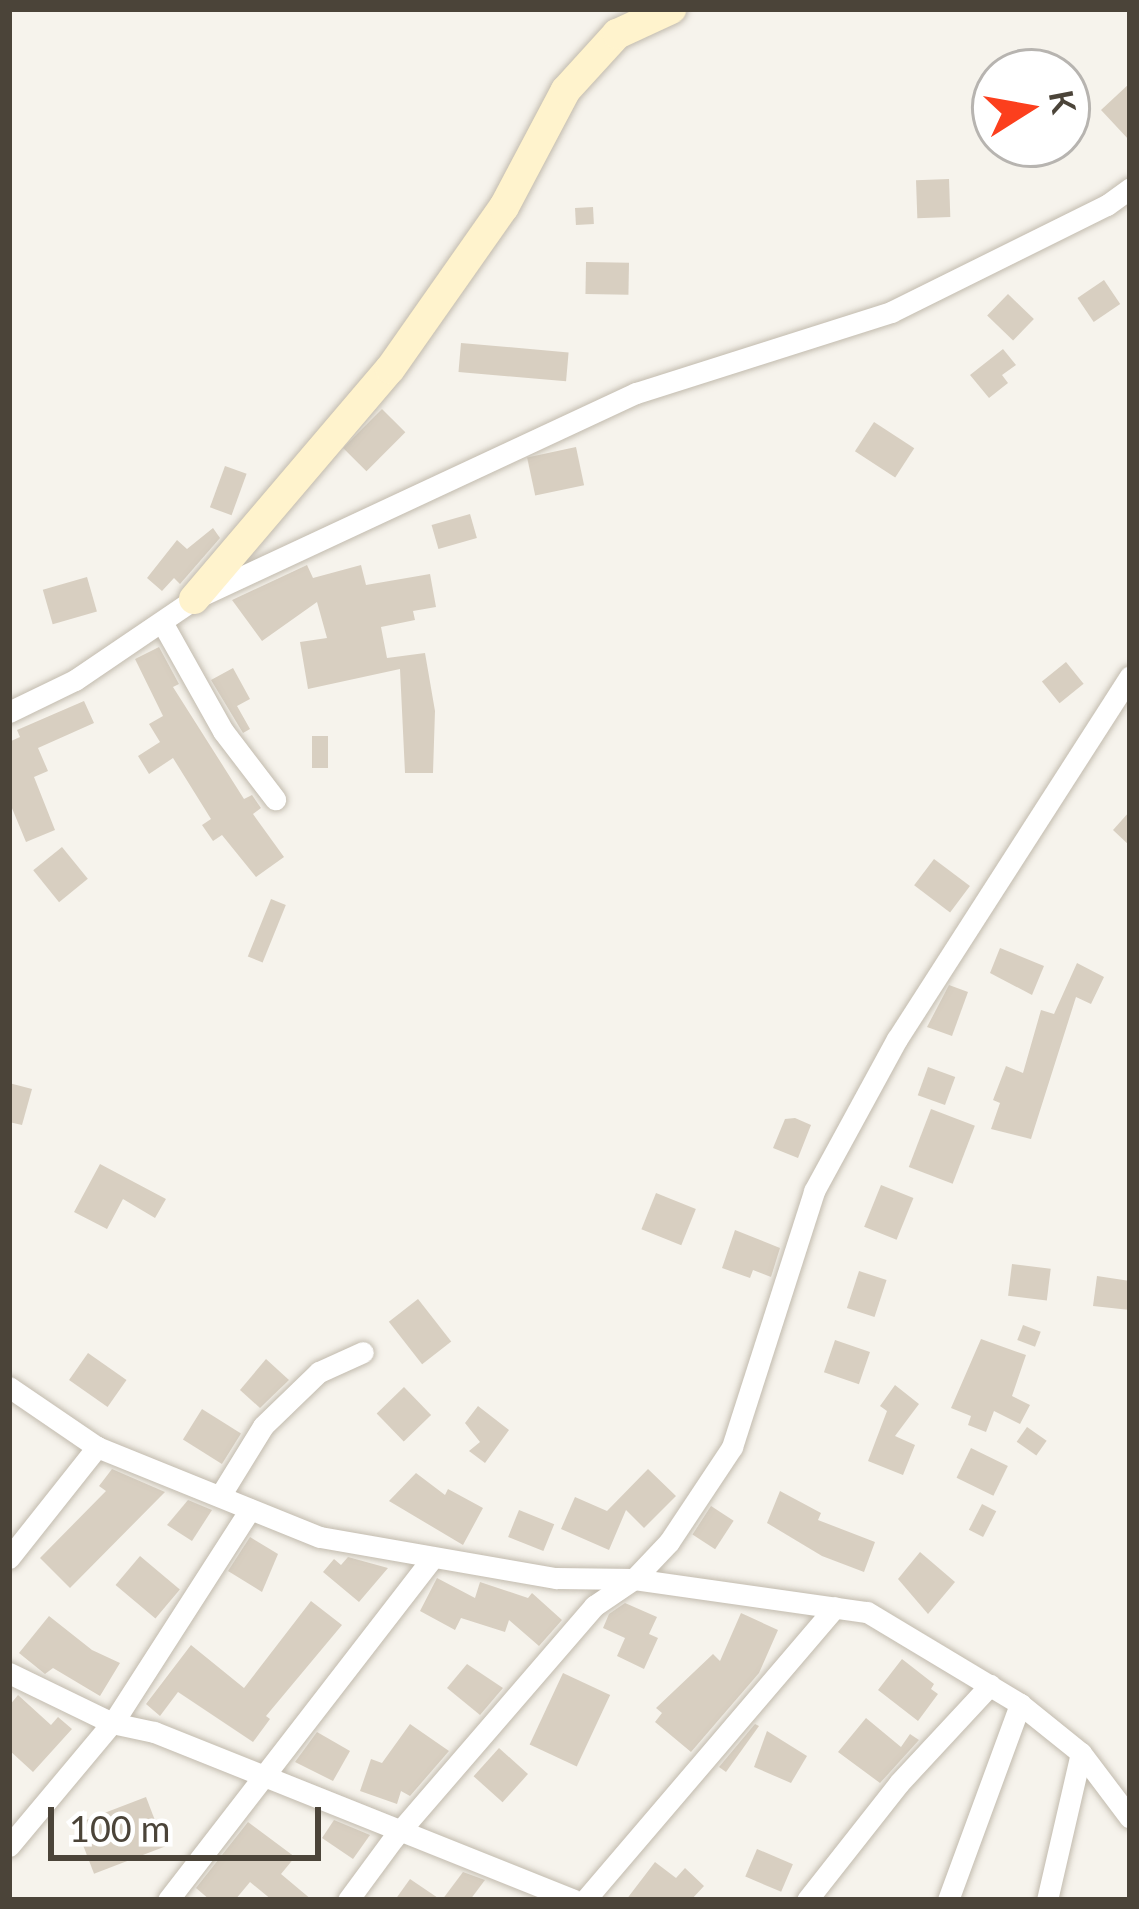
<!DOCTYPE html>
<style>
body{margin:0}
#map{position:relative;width:1139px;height:1909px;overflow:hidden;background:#f6f3ec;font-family:Lato,sans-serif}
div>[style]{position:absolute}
.building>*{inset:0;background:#d8cfc1;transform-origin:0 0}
.roads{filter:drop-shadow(0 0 3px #c2bbae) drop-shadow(0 0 3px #c2bbae)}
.street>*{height:21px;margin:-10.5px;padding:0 10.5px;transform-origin:10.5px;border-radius:10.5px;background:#fff}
.secondary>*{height:30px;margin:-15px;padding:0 15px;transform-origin:15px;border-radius:15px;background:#fff3cd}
span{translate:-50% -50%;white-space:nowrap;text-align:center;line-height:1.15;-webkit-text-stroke:10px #fff;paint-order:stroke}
.frame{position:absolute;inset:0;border:12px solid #4b4439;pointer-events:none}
.north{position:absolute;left:971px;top:48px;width:120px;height:120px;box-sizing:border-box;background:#fff;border:3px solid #b7b4b0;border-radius:50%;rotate:79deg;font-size:33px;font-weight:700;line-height:48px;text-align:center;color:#4b4439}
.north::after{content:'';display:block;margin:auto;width:42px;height:54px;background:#fc3f1d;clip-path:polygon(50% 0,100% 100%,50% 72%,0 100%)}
.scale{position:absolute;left:48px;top:1807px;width:273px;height:54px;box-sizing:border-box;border:6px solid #4b4439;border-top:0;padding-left:15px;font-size:36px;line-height:42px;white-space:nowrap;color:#4b4439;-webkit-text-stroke:9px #fff;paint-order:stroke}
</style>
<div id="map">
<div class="building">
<i style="clip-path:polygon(1130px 83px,1130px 141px,1101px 110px)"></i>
<i style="left:949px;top:179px;width:38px;height:33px;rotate:88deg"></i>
<i style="left:593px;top:207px;width:17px;height:18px;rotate:87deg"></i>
<i style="left:586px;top:262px;width:43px;height:32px;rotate:1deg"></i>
<i style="left:1104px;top:280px;width:29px;height:32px;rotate:56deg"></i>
<i style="left:1008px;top:294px;width:36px;height:30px;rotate:44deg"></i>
<i style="left:461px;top:343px;width:108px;height:29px;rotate:5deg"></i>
<i style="clip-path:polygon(1003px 349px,1016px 365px,1002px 375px,1008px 383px,989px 398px,970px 375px)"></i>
<i style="left:382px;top:409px;width:33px;height:55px;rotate:45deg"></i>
<i style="left:874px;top:422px;width:48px;height:35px;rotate:33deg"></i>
<i style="left:576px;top:447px;width:39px;height:50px;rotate:78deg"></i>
<i style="left:225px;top:466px;width:23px;height:44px;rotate:20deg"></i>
<i style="left:470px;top:514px;width:25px;height:40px;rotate:74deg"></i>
<i style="clip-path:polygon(213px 528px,220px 538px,180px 584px,174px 578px,162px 591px,147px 578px,177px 540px,187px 549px)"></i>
<i style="clip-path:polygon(307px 565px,313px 578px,361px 565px,366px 585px,430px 574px,436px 607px,413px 611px,415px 620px,381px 627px,387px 658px,425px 653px,435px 711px,433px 773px,405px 773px,400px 669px,308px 689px,300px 642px,327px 638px,317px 602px,262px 641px,232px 600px)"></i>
<i style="left:87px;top:577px;width:36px;height:46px;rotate:74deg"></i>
<i style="clip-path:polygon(159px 647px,179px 684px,173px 687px,244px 799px,252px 795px,261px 808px,253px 814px,284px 857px,256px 877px,222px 835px,213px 841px,202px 825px,211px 819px,173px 758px,149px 774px,138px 756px,160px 742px,149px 724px,163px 716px,135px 659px)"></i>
<i style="left:1066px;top:662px;width:28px;height:31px;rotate:51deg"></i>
<i style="clip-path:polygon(233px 668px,250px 699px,237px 706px,250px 729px,243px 733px,211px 680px)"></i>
<i style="clip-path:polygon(84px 701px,94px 723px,38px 748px,48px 771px,34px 777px,55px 830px,26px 842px,9px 801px,9px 742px,20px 737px,17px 730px)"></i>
<i style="left:312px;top:736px;width:16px;height:32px"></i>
<i style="clip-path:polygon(1130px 811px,1130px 846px,1113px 830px)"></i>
<i style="left:62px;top:847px;width:41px;height:37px;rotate:51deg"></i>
<i style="left:934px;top:859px;width:45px;height:33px;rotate:37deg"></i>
<i style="left:271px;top:899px;width:16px;height:62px;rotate:22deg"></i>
<i style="clip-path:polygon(1000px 948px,1044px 966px,1032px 995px,990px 973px)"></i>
<i style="clip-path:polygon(1077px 963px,1104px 977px,1091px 1004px,1076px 997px,1031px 1139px,991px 1129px,1000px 1103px,993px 1100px,1006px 1066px,1023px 1073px,1041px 1010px,1054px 1014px)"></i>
<i style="clip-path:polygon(949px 985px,968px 992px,952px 1036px,927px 1027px)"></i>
<i style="left:928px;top:1067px;width:29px;height:30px;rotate:20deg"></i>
<i style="clip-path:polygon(9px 1083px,32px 1089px,22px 1125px,9px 1122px)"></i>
<i style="left:931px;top:1109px;width:47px;height:62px;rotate:21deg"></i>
<i style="clip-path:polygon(795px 1118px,811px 1125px,798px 1158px,773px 1148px,785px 1119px)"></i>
<i style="clip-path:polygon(100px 1164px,166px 1199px,155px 1218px,123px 1199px,107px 1229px,74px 1212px)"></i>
<i style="left:881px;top:1185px;width:35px;height:45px;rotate:22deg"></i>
<i style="left:656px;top:1193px;width:43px;height:39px;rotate:22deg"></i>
<i style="clip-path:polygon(735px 1230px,780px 1248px,771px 1277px,753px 1270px,750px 1278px,722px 1268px)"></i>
<i style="left:1012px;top:1264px;width:39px;height:32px;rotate:7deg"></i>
<i style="left:859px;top:1271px;width:29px;height:39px;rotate:18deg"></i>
<i style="clip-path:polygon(1097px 1276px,1130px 1281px,1130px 1310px,1093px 1306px)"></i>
<i style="left:418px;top:1299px;width:54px;height:37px;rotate:52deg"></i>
<i style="left:1023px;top:1325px;width:19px;height:16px;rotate:21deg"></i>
<i style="clip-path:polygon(981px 1339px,1026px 1355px,1012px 1396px,1030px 1405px,1020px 1424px,994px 1411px,986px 1432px,968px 1425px,971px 1416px,951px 1408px)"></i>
<i style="left:835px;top:1340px;width:37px;height:34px;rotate:19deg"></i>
<i style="left:88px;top:1353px;width:47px;height:33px;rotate:35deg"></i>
<i style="clip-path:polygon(266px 1359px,289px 1380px,260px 1408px,240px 1390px)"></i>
<i style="clip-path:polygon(895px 1385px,919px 1404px,895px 1436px,915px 1445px,903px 1475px,868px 1461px,887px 1411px,880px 1406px)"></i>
<i style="left:404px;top:1387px;width:39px;height:38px;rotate:46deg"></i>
<i style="clip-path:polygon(478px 1406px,509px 1430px,485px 1463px,469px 1451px,480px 1442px,465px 1423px)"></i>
<i style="left:202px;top:1409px;width:46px;height:36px;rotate:32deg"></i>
<i style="left:1027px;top:1427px;width:24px;height:18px;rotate:35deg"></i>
<i style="left:971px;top:1448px;width:41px;height:33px;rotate:26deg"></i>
<i style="clip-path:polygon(112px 1469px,165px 1492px,70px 1588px,40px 1558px,106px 1491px,99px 1486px)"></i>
<i style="clip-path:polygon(648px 1469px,676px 1496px,644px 1528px,626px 1510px,609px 1550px,561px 1529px,575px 1497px,607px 1511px)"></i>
<i style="clip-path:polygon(416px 1473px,445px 1495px,448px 1489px,483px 1508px,463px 1545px,389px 1501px)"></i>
<i style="clip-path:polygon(780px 1491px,821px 1513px,818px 1520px,875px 1542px,864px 1572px,822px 1556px,767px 1523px)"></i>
<i style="clip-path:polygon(188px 1500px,212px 1510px,192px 1541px,167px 1525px)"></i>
<i style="left:982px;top:1504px;width:16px;height:29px;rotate:27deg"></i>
<i style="left:711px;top:1506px;width:27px;height:34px;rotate:33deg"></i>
<i style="left:519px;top:1510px;width:38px;height:29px;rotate:22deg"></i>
<i style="clip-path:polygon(250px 1537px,278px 1554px,262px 1592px,228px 1571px)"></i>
<i style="clip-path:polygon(920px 1552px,955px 1582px,928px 1614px,898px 1579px)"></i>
<i style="left:140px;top:1556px;width:52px;height:38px;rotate:40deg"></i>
<i style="clip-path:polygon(348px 1557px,388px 1568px,359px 1602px,323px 1572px,334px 1559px,341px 1565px)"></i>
<i style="clip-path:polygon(437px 1578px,475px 1598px,480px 1582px,528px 1598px,532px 1593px,562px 1620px,539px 1646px,509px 1620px,505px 1632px,461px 1618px,455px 1630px,420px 1611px)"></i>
<i style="clip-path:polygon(311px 1601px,342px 1625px,266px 1716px,270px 1719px,253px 1742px,178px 1692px,160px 1716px,146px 1704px,191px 1645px,244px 1688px)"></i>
<i style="clip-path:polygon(625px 1603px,657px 1617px,649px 1634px,658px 1638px,644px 1669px,617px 1656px,625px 1638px,603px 1628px,609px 1614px)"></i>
<i style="clip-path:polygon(741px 1613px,778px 1630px,759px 1673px,691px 1752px,655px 1722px,662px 1713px,656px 1708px,713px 1654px,720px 1661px)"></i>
<i style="clip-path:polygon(49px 1616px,92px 1650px,120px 1663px,100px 1696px,53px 1668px,45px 1674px,19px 1653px)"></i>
<i style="clip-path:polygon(902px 1659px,934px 1684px,931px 1689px,938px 1694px,918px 1721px,878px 1690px)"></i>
<i style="clip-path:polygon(467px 1664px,503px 1688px,480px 1715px,447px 1688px)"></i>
<i style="left:563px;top:1673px;width:52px;height:79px;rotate:25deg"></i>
<i style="clip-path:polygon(18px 1695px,51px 1725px,58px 1717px,72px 1729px,33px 1772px,9px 1750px,9px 1706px)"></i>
<i style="clip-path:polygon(866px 1718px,901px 1747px,910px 1734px,919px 1740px,880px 1783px,838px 1752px)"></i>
<i style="clip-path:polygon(410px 1724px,449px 1751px,410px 1796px,401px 1791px,397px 1804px,360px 1791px,371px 1759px,382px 1763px)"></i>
<i style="clip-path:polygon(755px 1724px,759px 1726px,726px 1772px,719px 1767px)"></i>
<i style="clip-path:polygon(767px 1731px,807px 1756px,791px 1783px,754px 1767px)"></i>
<i style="clip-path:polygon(317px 1732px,350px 1751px,333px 1781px,295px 1762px)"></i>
<i style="left:499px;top:1748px;width:39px;height:38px;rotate:42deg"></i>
<i style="left:146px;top:1797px;width:53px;height:76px;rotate:69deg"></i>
<i style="clip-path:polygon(334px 1820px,370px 1835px,353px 1859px,322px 1838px)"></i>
<i style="clip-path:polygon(248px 1822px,295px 1857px,281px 1874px,312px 1900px,272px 1900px,250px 1882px,235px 1900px,210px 1900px,196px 1888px)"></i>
<i style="left:757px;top:1849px;width:39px;height:30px;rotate:23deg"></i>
<i style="clip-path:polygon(655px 1862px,676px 1878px,685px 1868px,704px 1886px,691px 1900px,626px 1900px)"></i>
<i style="clip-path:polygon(463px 1872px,485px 1880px,470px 1900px,442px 1900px)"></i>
<i style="clip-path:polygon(410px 1879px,441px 1900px,395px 1900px)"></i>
</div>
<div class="roads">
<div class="street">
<i style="left:163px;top:624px;width:123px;rotate:60.7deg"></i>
<i style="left:223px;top:731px;width:86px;rotate:52.6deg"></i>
<i style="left:9px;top:712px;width:73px;rotate:-25.9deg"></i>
<i style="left:75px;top:680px;width:144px;rotate:-34.2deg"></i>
<i style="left:194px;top:599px;width:488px;rotate:-25deg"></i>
<i style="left:636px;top:393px;width:268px;rotate:-17.6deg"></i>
<i style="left:891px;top:312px;width:241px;rotate:-26.4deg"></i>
<i style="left:1107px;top:205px;width:29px;rotate:-36deg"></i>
<i style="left:9px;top:1387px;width:107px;rotate:34.3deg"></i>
<i style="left:97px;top:1447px;width:240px;rotate:22deg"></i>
<i style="left:320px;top:1537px;width:240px;rotate:9.9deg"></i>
<i style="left:556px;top:1578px;width:78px;rotate:0.7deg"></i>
<i style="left:634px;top:1579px;width:235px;rotate:8.1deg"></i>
<i style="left:867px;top:1612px;width:179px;rotate:31deg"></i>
<i style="left:1020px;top:1704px;width:78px;rotate:38.8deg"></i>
<i style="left:1081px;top:1753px;width:81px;rotate:53deg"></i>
<i style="left:220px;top:1496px;width:82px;rotate:-58.4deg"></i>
<i style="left:263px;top:1426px;width:78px;rotate:-44deg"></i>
<i style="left:319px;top:1372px;width:48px;rotate:-24.4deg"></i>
<i style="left:9px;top:1558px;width:142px;rotate:-51.6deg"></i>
<i style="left:9px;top:1673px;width:114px;rotate:25.9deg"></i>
<i style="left:112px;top:1723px;width:43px;rotate:12.1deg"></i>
<i style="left:154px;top:1732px;width:452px;rotate:21.8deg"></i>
<i style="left:9px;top:1846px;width:167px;rotate:-50.1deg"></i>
<i style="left:116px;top:1718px;width:248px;rotate:-57.3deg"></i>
<i style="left:168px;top:1900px;width:431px;rotate:-52.3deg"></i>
<i style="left:348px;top:1900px;width:76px;rotate:-53.6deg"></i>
<i style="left:393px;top:1839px;width:308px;rotate:-49.2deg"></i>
<i style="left:594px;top:1606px;width:48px;rotate:-34deg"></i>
<i style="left:634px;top:1579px;width:51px;rotate:-46.6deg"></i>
<i style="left:669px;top:1542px;width:114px;rotate:-56.4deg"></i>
<i style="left:732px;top:1447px;width:269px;rotate:-72.2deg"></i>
<i style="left:814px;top:1191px;width:173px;rotate:-61.4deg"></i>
<i style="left:897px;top:1039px;width:431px;rotate:-57.3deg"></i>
<i style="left:585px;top:1900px;width:385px;rotate:-49.5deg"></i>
<i style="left:807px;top:1900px;width:149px;rotate:-51.8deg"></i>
<i style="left:899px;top:1783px;width:134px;rotate:-47.1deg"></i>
<i style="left:948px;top:1900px;width:209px;rotate:-69.8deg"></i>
<i style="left:1047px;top:1900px;width:151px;rotate:-77deg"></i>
</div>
<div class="secondary">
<i style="left:194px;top:599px;width:302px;rotate:-49.6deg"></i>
<i style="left:390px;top:369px;width:198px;rotate:-54.9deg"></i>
<i style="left:504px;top:207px;width:132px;rotate:-62.1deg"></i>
<i style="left:566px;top:90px;width:76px;rotate:-47.7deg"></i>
<i style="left:617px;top:34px;width:60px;rotate:-24.8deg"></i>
</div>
</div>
<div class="frame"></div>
<div class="north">K</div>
<div class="scale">100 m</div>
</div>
